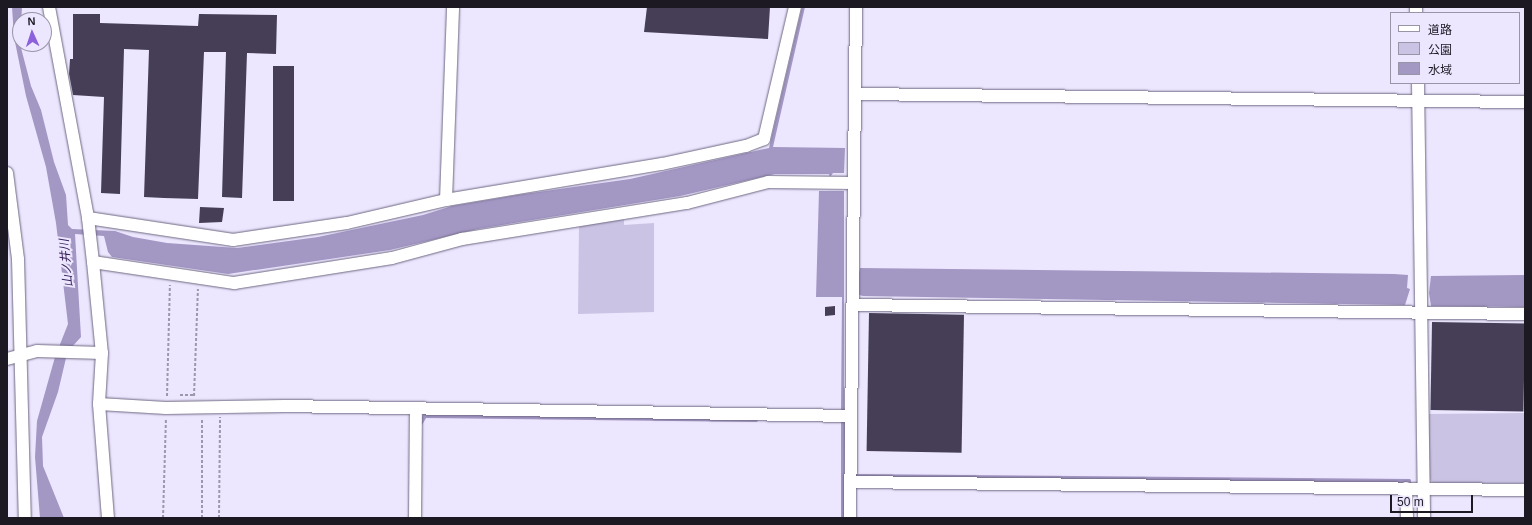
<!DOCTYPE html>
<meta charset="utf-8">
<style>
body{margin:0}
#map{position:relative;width:1532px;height:525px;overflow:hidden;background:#ece6fe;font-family:Arial,"Noto Sans JP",sans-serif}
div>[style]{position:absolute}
.green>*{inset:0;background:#cbc3e3}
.water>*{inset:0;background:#a397c4}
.stream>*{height:3.5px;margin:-1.75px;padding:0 1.75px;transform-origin:1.75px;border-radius:1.75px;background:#a397c4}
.building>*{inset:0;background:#453e56;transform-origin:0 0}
.path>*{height:2px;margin-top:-1px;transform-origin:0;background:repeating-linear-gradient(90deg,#9c97aa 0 3px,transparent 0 5px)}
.roads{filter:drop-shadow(0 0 1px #6e6781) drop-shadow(0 0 1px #6e6781)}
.minor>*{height:12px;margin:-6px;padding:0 6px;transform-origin:6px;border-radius:6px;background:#fff}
span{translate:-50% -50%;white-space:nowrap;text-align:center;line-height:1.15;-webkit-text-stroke:4px #ece6fe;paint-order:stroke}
.water-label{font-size:12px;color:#352058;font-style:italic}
.frame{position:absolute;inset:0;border:8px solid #1c1923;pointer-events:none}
.legend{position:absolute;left:1390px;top:12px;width:130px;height:72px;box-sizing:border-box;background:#ece6fe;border:1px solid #9994a6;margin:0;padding:5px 7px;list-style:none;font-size:12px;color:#1c1923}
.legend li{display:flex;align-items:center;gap:8px;height:20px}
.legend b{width:20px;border:1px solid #9994a6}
.north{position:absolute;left:12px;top:12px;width:40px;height:40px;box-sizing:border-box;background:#ece6fe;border:1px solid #9994a6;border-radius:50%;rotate:357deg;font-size:11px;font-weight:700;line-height:16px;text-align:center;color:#1c1923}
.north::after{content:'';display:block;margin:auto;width:14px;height:18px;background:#8d61db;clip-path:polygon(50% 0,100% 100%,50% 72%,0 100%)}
.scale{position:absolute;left:1390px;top:495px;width:83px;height:18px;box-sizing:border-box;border:2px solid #1c1923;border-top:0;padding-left:5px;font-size:12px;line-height:14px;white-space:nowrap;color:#1c1923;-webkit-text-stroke:3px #ece6fe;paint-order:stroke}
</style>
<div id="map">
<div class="green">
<i style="clip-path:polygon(624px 217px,624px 225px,654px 223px,654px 312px,578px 314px,579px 225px)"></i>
<i style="clip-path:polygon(1525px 413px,1525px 483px,1433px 483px,1429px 478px,1429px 414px)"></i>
</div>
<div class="water">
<i style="clip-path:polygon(12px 7px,22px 7px,20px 44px,31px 86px,41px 110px,54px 162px,66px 195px,68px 225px,72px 229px,115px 231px,133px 237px,167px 243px,237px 248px,318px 237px,423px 215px,452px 206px,517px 195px,630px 179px,769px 148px,802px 7px,805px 7px,773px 147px,845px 148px,844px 173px,833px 173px,830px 177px,829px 174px,775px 174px,680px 196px,478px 229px,390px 250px,228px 274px,112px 257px,108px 252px,104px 236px,75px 234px,81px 337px,70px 349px,66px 358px,58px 392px,42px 437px,43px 466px,64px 518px,40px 518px,35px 457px,37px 421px,55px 357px,68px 324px,56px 223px,46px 167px,26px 96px,14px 37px)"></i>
<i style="clip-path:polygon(819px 191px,844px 191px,844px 410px,841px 410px,842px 297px,816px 297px)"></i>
<i style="clip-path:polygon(860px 268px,1394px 274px,1408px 275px,1407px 288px,1410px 289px,1405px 305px,863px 296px,859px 295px,859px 284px,857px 283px)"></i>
<i style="clip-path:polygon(1525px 275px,1525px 307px,1431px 306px,1429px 293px,1431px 276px)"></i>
<i style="clip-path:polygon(845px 421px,844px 518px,841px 518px,841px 422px)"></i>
</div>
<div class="stream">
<i style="left:421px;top:423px;width:8px;rotate:-60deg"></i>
<i style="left:425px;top:416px;width:331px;rotate:0.7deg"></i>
<i style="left:852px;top:476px;width:557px;rotate:0.51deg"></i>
<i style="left:1409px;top:481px;width:6px;rotate:72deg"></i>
</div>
<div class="building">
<i style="clip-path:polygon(647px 7px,770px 7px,768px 39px,644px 32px)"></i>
<i style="clip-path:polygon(73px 14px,100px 14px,100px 23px,198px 26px,199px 14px,277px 15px,276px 54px,247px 53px,242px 198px,222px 197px,226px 52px,204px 52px,198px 199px,164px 198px,144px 197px,149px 50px,124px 49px,120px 194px,101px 193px,104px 97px,73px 95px,69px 74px,70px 59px,73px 59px)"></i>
<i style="left:273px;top:66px;width:21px;height:135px"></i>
<i style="clip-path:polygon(200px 207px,224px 208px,222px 222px,199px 223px)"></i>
<i style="clip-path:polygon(835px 306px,835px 315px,825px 316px,825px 307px)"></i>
<i style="left:869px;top:313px;width:95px;height:138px;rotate:1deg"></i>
<i style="left:1432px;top:322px;width:93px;height:88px;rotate:1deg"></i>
</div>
<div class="path">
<i style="left:180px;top:395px;width:14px"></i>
<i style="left:167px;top:396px;width:111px;rotate:-88.5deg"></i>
<i style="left:194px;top:396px;width:107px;rotate:-87.9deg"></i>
<i style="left:163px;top:518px;width:99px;rotate:-88.3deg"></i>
<i style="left:202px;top:518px;width:100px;rotate:-90deg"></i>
<i style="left:219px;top:518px;width:101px;rotate:-89.4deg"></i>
</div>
<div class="roads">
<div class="minor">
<i style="left:49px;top:7px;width:215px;rotate:79.5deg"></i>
<i style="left:88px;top:218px;width:44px;rotate:83.5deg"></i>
<i style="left:93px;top:262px;width:91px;rotate:84.4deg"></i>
<i style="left:102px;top:353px;width:51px;rotate:93.4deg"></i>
<i style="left:99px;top:404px;width:114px;rotate:85.5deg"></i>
<i style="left:1416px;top:7px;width:6px;rotate:90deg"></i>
<i style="left:1418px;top:83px;width:435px;rotate:89.2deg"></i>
<i style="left:857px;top:94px;width:668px;rotate:0.69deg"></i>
<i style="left:7px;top:173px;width:87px;rotate:82.7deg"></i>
<i style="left:18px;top:259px;width:259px;rotate:88.5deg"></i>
<i style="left:446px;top:200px;width:193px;rotate:-87.9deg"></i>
<i style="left:88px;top:218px;width:147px;rotate:8.6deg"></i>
<i style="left:233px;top:240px;width:115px;rotate:-8.5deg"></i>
<i style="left:347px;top:223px;width:102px;rotate:-13.1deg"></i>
<i style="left:446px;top:200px;width:219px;rotate:-9.5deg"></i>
<i style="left:662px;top:164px;width:86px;rotate:-12.1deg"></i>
<i style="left:746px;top:146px;width:19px;rotate:-21deg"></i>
<i style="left:764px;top:139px;width:136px;rotate:-76.8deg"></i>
<i style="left:93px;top:262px;width:143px;rotate:8.5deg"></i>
<i style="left:234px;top:283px;width:160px;rotate:-9deg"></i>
<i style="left:392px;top:258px;width:73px;rotate:-15.2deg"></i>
<i style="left:462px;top:239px;width:228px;rotate:-9.1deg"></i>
<i style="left:687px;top:203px;width:84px;rotate:-14.5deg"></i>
<i style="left:768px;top:182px;width:85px;rotate:0.7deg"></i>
<i style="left:854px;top:305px;width:671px;rotate:0.77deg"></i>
<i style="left:7px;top:359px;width:31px;rotate:-15deg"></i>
<i style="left:37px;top:351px;width:65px;rotate:1.8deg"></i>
<i style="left:99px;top:404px;width:67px;rotate:3.4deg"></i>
<i style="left:166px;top:408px;width:118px;rotate:-1deg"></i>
<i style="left:284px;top:406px;width:567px;rotate:1.01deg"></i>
<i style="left:850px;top:482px;width:675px;rotate:0.68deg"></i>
<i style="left:1406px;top:488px;width:30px;rotate:88deg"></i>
<i style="left:415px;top:518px;width:108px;rotate:-89.5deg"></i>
<i style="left:850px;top:518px;width:511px;rotate:-89.33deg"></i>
</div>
</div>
<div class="water-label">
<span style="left:67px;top:263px;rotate:-95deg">山ノ井川</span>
</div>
<div class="frame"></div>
<ul class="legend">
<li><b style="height:5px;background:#fff"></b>道路</li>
<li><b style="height:11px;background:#cbc3e3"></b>公園</li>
<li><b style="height:11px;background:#a397c4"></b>水域</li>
</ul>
<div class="north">N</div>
<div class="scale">50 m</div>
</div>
